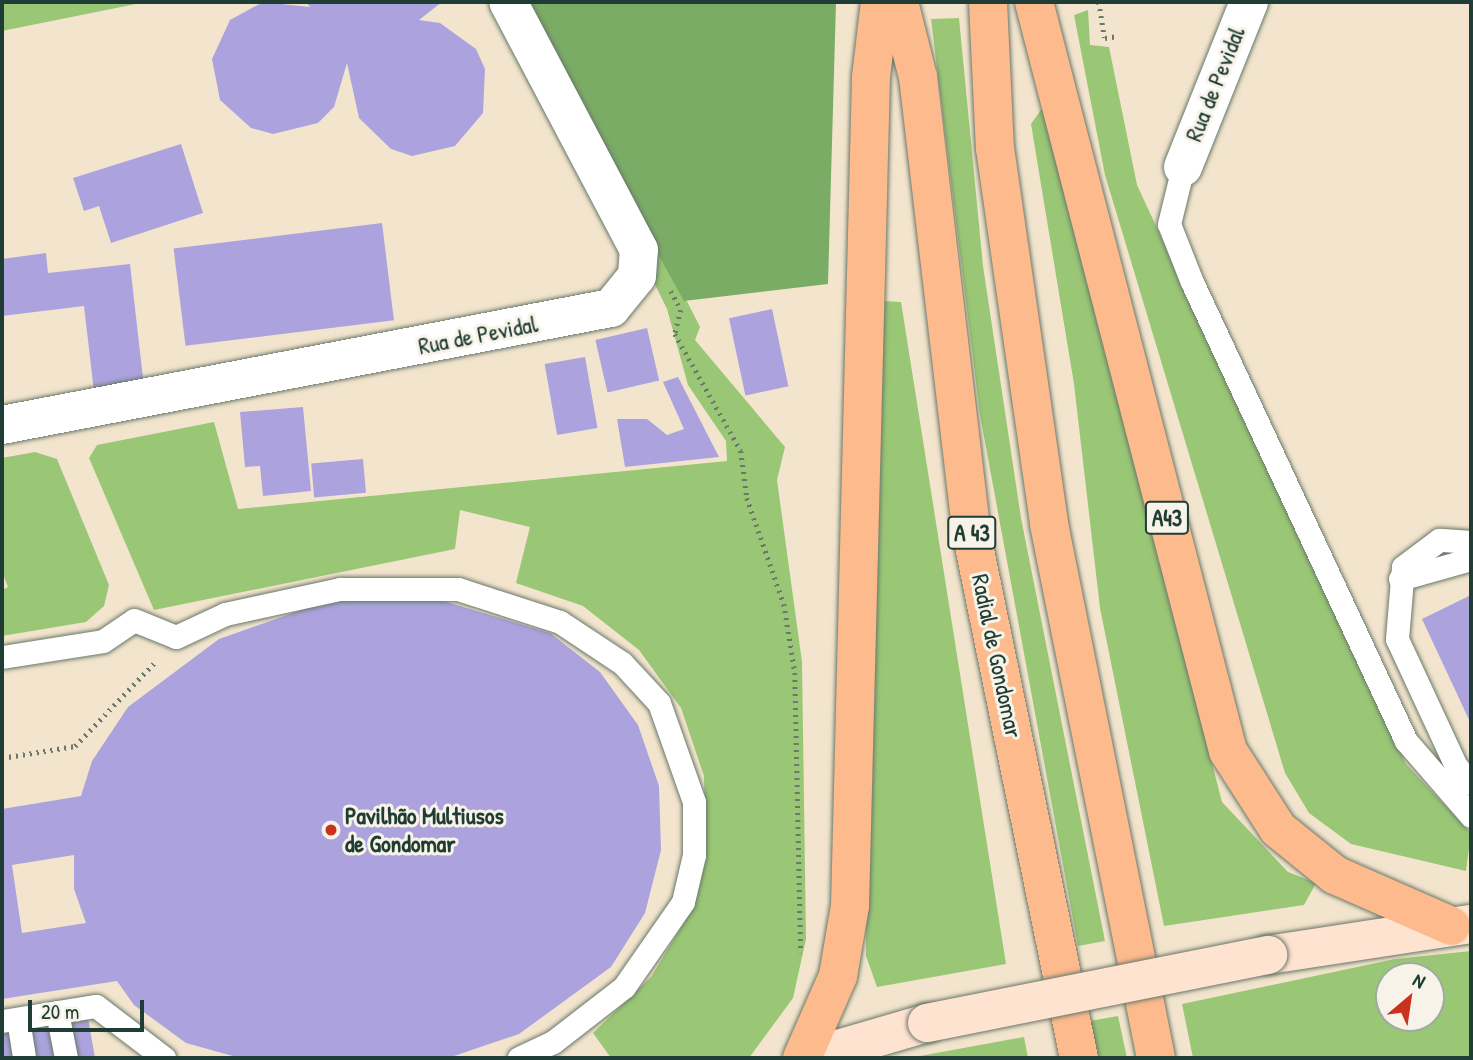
<!DOCTYPE html>
<meta charset="utf-8">
<style>
body{margin:0}
#map{position:relative;width:1473px;height:1060px;overflow:hidden;background:#f3e5cd;font-family:"Patrick Hand",sans-serif}
div>[style]{position:absolute}
.green>*{inset:0;background:#9ac775}
.forest>*{inset:0;background:#7bac66}
.building>*{inset:0;background:#aca3de;transform-origin:0 0}
.path>*{height:4.5px;margin-top:-2.25px;transform-origin:0;background:repeating-linear-gradient(90deg,#69786a 0 2px,transparent 0 7px)}
.roads{filter:drop-shadow(0 0 2px #69786a) drop-shadow(0 0 2px #69786a)}
.service>*{height:23px;margin:-11.5px;padding:0 11.5px;transform-origin:11.5px;border-radius:11.5px;background:#fff}
.minor>*{height:38px;margin:-19px;padding:0 19px;transform-origin:19px;border-radius:19px;background:#fff}
.secondary>*{height:38px;margin:-19px;padding:0 19px;transform-origin:19px;border-radius:19px;background:#fee3d1}
.motorway>*{height:38px;margin:-19px;padding:0 19px;transform-origin:19px;border-radius:19px;background:#fcba8d}
.bridges{filter:drop-shadow(0 0 2px #69786a) drop-shadow(0 0 2px #69786a)}
.secondary-bridge>*{height:38px;margin:-19px;padding:0 19px;transform-origin:19px;border-radius:19px;background:#fee3d1}
.dots>*{width:19px;height:19px;translate:-50% -50%;box-sizing:border-box;border:4px solid #f7f3e8;border-radius:50%}
span{translate:-50% -50%;white-space:nowrap;text-align:center;line-height:1.15;-webkit-text-stroke:6px #f7f3e8;paint-order:stroke}
.shield-label span{padding:2px 5px;background:#f7f3e8;border:2px solid;border-radius:5px;-webkit-text-stroke-width:0}
.shield-label{font-size:23px;color:#1f3d34;font-weight:700}
.street-label{font-size:24px;color:#1f3d34}
.poi-label{font-size:24px;color:#1f3d34;font-weight:700}
.left{translate:0 -50%;text-align:left}
.frame{position:absolute;inset:0;border:4px solid #1f3d34;pointer-events:none}
.north{position:absolute;left:1375px;top:962px;width:70px;height:70px;box-sizing:border-box;background:#f7f3e8;border:2px solid #a1aaa0;border-radius:50%;rotate:29deg;font-size:19px;font-weight:700;line-height:28px;text-align:center;color:#1f3d34}
.north::after{content:'';display:block;margin:auto;width:24px;height:32px;background:#c8321e;clip-path:polygon(50% 0,100% 100%,50% 72%,0 100%)}
.scale{position:absolute;left:28px;top:1000px;width:116px;height:32px;box-sizing:border-box;border:4px solid #1f3d34;border-top:0;padding-left:9px;font-size:21px;line-height:24px;white-space:nowrap;color:#1f3d34;-webkit-text-stroke:5px #f7f3e8;paint-order:stroke}
</style>
<div id="map">
<div class="green">
<i style="clip-path:polygon(2px 2px,146px 2px,2px 31px)"></i>
<i style="clip-path:polygon(535px 2px,700px 327px,695px 340px,785px 447px,777px 480px,802px 662px,806px 939px,793px 998px,749px 1058px,611px 1058px,593px 1033px,651px 977px,688px 916px,706px 847px,704px 776px,681px 708px,639px 650px,583px 606px,516px 583px,530px 527px,460px 510px,455px 549px,154px 610px,89px 458px,97px 445px,214px 422px,238px 509px,727px 461px,726px 441px,688px 385px,667px 309px,603px 178px)"></i>
<i style="clip-path:polygon(1088px 10px,1090px 45px,1109px 47px,1137px 185px,1406px 764px,1471px 833px,1466px 871px,1351px 844px,1309px 813px,1285px 773px,1105px 175px,1074px 15px)"></i>
<i style="clip-path:polygon(959px 18px,983px 266px,1021px 518px,1105px 941px,1078px 946px,980px 415px,931px 19px)"></i>
<i style="clip-path:polygon(1043px 107px,1222px 802px,1288px 872px,1316px 883px,1304px 905px,1164px 926px,1100px 608px,1074px 384px,1031px 124px)"></i>
<i style="clip-path:polygon(882px 301px,901px 302px,1006px 964px,877px 987px,866px 956px,869px 628px)"></i>
<i style="clip-path:polygon(35px 452px,57px 459px,109px 585px,104px 606px,86px 622px,2px 636px,2px 590px,8px 587px,2px 572px,2px 458px)"></i>
<i style="clip-path:polygon(evenodd,1471px 951px,1471px 1058px,1193px 1058px,1182px 1004px,1395px 959px,1471px 951px,1389px 976px,1431px 976px,1431px 1018px,1389px 1018px,1389px 976px)"></i>
<i style="clip-path:polygon(1118px 1016px,1127px 1058px,1097px 1058px,1090px 1021px)"></i>
<i style="clip-path:polygon(1024px 1037px,1028px 1058px,909px 1058px)"></i>
</div>
<div class="forest">
<i style="clip-path:polygon(518px 2px,836px 2px,828px 284px,684px 301px)"></i>
</div>
<div class="building">
<i style="clip-path:polygon(263px 2px,310px 7px,306px 2px,442px 2px,419px 20px,440px 23px,476px 49px,485px 69px,483px 113px,455px 146px,412px 156px,391px 149px,359px 118px,347px 63px,334px 107px,318px 123px,273px 134px,251px 128px,220px 100px,212px 59px,230px 20px)"></i>
<i style="clip-path:polygon(181px 144px,203px 213px,111px 243px,99px 206px,84px 211px,73px 178px)"></i>
<i style="left:382px;top:223px;width:98px;height:210px;rotate:83deg"></i>
<i style="clip-path:polygon(46px 253px,48px 273px,130px 264px,144px 387px,94px 392px,84px 306px,2px 316px,2px 259px)"></i>
<i style="left:772px;top:309px;width:79px;height:44px;rotate:78deg"></i>
<i style="left:647px;top:328px;width:54px;height:53px;rotate:77deg"></i>
<i style="left:585px;top:357px;width:72px;height:41px;rotate:80deg"></i>
<i style="clip-path:polygon(678px 377px,719px 457px,625px 467px,617px 419px,647px 419px,667px 435px,684px 429px,663px 382px)"></i>
<i style="clip-path:polygon(303px 407px,311px 491px,263px 496px,260px 466px,245px 467px,240px 412px)"></i>
<i style="left:363px;top:459px;width:34px;height:52px;rotate:85deg"></i>
<i style="clip-path:polygon(1471px 595px,1471px 724px,1422px 619px)"></i>
<i style="clip-path:polygon(evenodd,440px 600px,550px 633px,600px 672px,638px 725px,659px 786px,661px 850px,645px 913px,611px 967px,519px 1034px,448px 1058px,240px 1058px,186px 1043px,134px 1005px,117px 981px,2px 999px,2px 809px,81px 796px,92px 761px,128px 707px,219px 639px,327px 601px,440px 600px,74px 855px,74px 889px,86px 923px,22px 933px,12px 865px,74px 855px)"></i>
<i style="clip-path:polygon(88px 1018px,95px 1058px,2px 1058px,2px 1032px)"></i>
</div>
<div class="path">
<i style="left:1099px;top:2px;width:36px;rotate:81deg"></i>
<i style="left:1105px;top:38px;width:13px;rotate:-9deg"></i>
<i style="left:671px;top:291px;width:21px;rotate:62deg"></i>
<i style="left:681px;top:310px;width:25px;rotate:104deg"></i>
<i style="left:675px;top:334px;width:134px;rotate:60.6deg"></i>
<i style="left:741px;top:451px;width:47px;rotate:82.7deg"></i>
<i style="left:747px;top:498px;width:112px;rotate:70.8deg"></i>
<i style="left:784px;top:604px;width:70px;rotate:80.9deg"></i>
<i style="left:795px;top:673px;width:280px;rotate:88.8deg"></i>
<i style="left:2px;top:758px;width:74px;rotate:-9.3deg"></i>
<i style="left:75px;top:746px;width:117px;rotate:-46.4deg"></i>
</div>
<div class="roads">
<div class="service">
<i style="left:1183px;top:167px;width:59px;rotate:103.8deg"></i>
<i style="left:1169px;top:224px;width:62px;rotate:68.4deg"></i>
<i style="left:1192px;top:282px;width:506px;rotate:65deg"></i>
<i style="left:1406px;top:741px;width:99px;rotate:49.1deg"></i>
<i style="left:1471px;top:542px;width:32px;rotate:-176deg"></i>
<i style="left:1439px;top:540px;width:45px;rotate:143.1deg"></i>
<i style="left:1403px;top:567px;width:72px;rotate:94.8deg"></i>
<i style="left:1397px;top:639px;width:140px;rotate:65.1deg"></i>
<i style="left:1456px;top:766px;width:23px;rotate:49deg"></i>
<i style="left:1400px;top:579px;width:74px;rotate:-15.7deg"></i>
<i style="left:2px;top:657px;width:102px;rotate:-9deg"></i>
<i style="left:103px;top:641px;width:37px;rotate:-34deg"></i>
<i style="left:134px;top:620px;width:45px;rotate:22deg"></i>
<i style="left:176px;top:637px;width:54px;rotate:-25.1deg"></i>
<i style="left:225px;top:614px;width:118px;rotate:-12.3deg"></i>
<i style="left:340px;top:589px;width:118px"></i>
<i style="left:458px;top:589px;width:107px;rotate:17.9deg"></i>
<i style="left:560px;top:622px;width:74px;rotate:33.5deg"></i>
<i style="left:622px;top:663px;width:54px;rotate:47.2deg"></i>
<i style="left:659px;top:703px;width:105px;rotate:70.5deg"></i>
<i style="left:694px;top:802px;width:53px;rotate:90deg"></i>
<i style="left:694px;top:855px;width:48px;rotate:103.2deg"></i>
<i style="left:683px;top:902px;width:103px;rotate:124.8deg"></i>
<i style="left:624px;top:987px;width:90px;rotate:142.2deg"></i>
<i style="left:553px;top:1042px;width:38px;rotate:155deg"></i>
<i style="left:57px;top:1012px;width:47px;rotate:78.9deg"></i>
<i style="left:18px;top:1019px;width:39px;rotate:81deg"></i>
<i style="left:2px;top:1021px;width:95px;rotate:-9.1deg"></i>
<i style="left:96px;top:1006px;width:86px;rotate:37.4deg"></i>
</div>
<div class="minor">
<i style="left:1183px;top:167px;width:178px;rotate:-68.2deg"></i>
<i style="left:2px;top:425px;width:620px;rotate:-10.88deg"></i>
<i style="left:611px;top:308px;width:41px;rotate:-50.9deg"></i>
<i style="left:637px;top:276px;width:26px;rotate:-86deg"></i>
<i style="left:639px;top:250px;width:280px;rotate:-117.8deg"></i>
</div>
<div class="secondary">
<i style="left:1268px;top:955px;width:205px;rotate:-8.7deg"></i>
<i style="left:807px;top:1058px;width:125px;rotate:-16.3deg"></i>
</div>
<div class="motorway">
<i style="left:899px;top:2px;width:77px;rotate:75.8deg"></i>
<i style="left:918px;top:77px;width:462px;rotate:83.3deg"></i>
<i style="left:972px;top:536px;width:533px;rotate:78.42deg"></i>
<i style="left:988px;top:2px;width:146px;rotate:87.3deg"></i>
<i style="left:995px;top:148px;width:380px;rotate:81.8deg"></i>
<i style="left:1049px;top:524px;width:545px;rotate:78.67deg"></i>
<i style="left:1034px;top:2px;width:774px;rotate:75.48deg"></i>
<i style="left:1228px;top:751px;width:93px;rotate:57.3deg"></i>
<i style="left:1278px;top:829px;width:73px;rotate:38.9deg"></i>
<i style="left:1335px;top:875px;width:127px;rotate:23.7deg"></i>
<i style="left:802px;top:1058px;width:90px;rotate:-66.3deg"></i>
<i style="left:838px;top:976px;width:71px;rotate:-80.3deg"></i>
<i style="left:850px;top:906px;width:829px;rotate:-88.55deg"></i>
<i style="left:871px;top:77px;width:76px;rotate:-83.2deg"></i>
</div>
</div>
<div class="bridges">
<div class="secondary-bridge">
<i style="left:927px;top:1023px;width:348px;rotate:-11.3deg"></i>
</div>
</div>
<div class="dots">
<i style="left:331px;top:830px;background:#c8321e"></i>
</div>
<div class="shield-label">
<span style="left:1167px;top:518px">A43</span>
<span style="left:972px;top:533px">A 43</span>
</div>
<div class="street-label">
<span style="left:1215px;top:84px;rotate:-68deg">Rua de Pevidal</span>
<span style="left:478px;top:335px;rotate:-11deg">Rua de Pevidal</span>
<span style="left:997px;top:656px;rotate:78deg">Radial de Gondomar</span>
</div>
<div class="poi-label">
<span class="left" style="left:345px;top:830px">Pavilhão Multiusos<br>de Gondomar</span>
</div>
<div class="frame"></div>
<div class="north">N</div>
<div class="scale">20 m</div>
</div>
